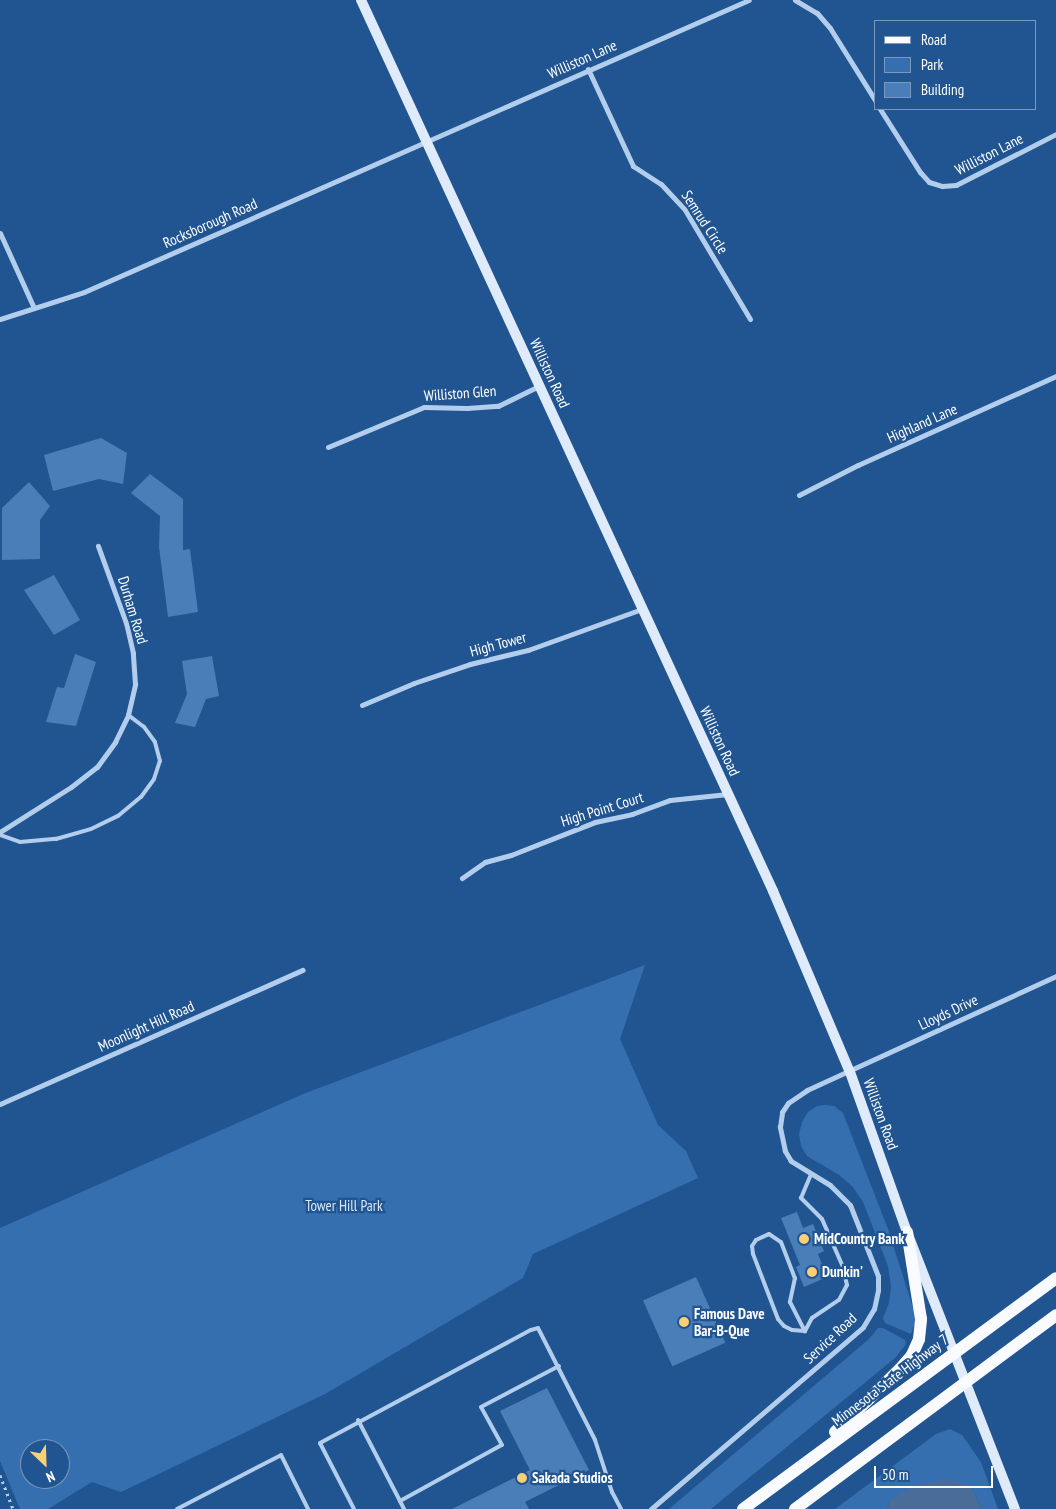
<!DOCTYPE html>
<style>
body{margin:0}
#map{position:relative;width:1056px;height:1509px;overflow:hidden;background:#215591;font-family:"PT Sans Narrow",sans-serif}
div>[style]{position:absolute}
.green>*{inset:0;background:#356faf}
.water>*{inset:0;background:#496d98}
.building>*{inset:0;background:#4a7eb8;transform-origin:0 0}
.path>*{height:3px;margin-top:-1.5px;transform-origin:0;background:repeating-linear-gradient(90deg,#b3ceed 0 2.5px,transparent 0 6.5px)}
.service>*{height:4px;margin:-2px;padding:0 2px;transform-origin:2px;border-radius:2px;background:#b3ceed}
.minor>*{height:5px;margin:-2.5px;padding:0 2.5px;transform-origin:2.5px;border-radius:2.5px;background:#b3ceed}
.secondary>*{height:10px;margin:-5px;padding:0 5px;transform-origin:5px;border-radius:5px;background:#dfebfa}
.primary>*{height:12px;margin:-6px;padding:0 6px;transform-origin:6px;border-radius:6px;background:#f9fbff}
.dots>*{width:14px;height:14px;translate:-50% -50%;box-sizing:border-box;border:2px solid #215591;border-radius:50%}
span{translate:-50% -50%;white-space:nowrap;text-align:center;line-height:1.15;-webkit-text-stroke:4.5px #215591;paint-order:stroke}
.street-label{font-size:15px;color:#fff}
.park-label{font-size:15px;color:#d8e8f9}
.poi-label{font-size:15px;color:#fff;font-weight:700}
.left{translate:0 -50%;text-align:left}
.legend{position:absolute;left:874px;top:20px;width:162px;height:90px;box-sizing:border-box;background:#215591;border:1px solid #7a99bd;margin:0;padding:6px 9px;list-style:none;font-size:15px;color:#fff}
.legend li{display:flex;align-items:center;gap:10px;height:25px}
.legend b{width:25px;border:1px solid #7a99bd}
.north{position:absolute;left:20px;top:1439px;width:50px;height:50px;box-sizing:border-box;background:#215591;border:1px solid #7a99bd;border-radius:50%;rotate:156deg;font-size:14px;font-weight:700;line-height:20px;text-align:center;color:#fff}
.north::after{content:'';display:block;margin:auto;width:18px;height:22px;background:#f9d075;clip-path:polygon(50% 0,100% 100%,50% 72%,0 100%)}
.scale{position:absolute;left:874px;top:1466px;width:119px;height:22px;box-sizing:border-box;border:2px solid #fff;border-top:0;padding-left:6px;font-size:15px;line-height:18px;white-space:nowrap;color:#fff;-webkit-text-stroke:4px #215591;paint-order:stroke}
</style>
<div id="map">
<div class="green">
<i style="clip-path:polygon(evenodd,645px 965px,620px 1039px,658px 1125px,686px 1151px,698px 1178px,533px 1254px,523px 1278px,325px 1394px,121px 1492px,92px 1482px,48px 1509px,20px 1509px,0 1461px,0 1228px,303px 1094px,645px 965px,30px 1449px,60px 1449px,60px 1479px,30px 1479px,30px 1449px)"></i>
<i style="clip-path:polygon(826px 1105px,834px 1106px,843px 1113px,888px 1229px,914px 1311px,915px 1323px,911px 1334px,885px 1323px,883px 1318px,889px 1303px,891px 1286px,888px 1266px,863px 1202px,852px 1186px,839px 1175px,807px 1156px,801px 1146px,799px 1134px,802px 1122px,808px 1112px,817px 1106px)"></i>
<i style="clip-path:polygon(878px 1328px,883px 1328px,905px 1340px,906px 1344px,895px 1358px,711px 1509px,669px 1509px,869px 1339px)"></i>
<i style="clip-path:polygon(950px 1429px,962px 1435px,981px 1462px,998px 1509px,981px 1509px,971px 1486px,890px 1500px,887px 1509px,835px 1509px,936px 1434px)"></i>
</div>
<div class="water">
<i style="clip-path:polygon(949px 1479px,971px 1486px,981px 1509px,887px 1509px,890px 1500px,915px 1485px)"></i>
</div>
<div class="building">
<i style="clip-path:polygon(101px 438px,127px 453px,123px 484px,99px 479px,53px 491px,44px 455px)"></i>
<i style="clip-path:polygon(150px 474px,183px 499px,183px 550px,190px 549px,198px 612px,168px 617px,159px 547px,160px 516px,131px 493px)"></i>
<i style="clip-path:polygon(29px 482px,50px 506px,40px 520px,40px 559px,2px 560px,2px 508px)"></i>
<i style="clip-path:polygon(54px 575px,80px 620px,54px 635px,24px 590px)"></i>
<i style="clip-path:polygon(75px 654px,96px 662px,76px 726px,46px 722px,57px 687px,64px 688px)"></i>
<i style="clip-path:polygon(212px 656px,219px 696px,206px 699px,195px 727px,175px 723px,187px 694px,182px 661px)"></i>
<i style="clip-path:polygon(797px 1212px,803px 1228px,813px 1224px,824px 1251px,818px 1254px,827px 1277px,804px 1287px,796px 1267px,800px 1265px,781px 1218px)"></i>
<i style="left:696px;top:1277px;width:72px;height:58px;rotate:66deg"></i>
<i style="clip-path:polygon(547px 1388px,589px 1470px,525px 1502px,529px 1509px,452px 1509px,530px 1470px,500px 1411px)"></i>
</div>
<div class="path">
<i style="left:0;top:1475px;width:36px;rotate:69deg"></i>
</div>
<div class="service">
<i style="left:0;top:835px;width:21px;rotate:19deg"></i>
<i style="left:20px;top:842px;width:36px;rotate:-5deg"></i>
<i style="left:56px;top:839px;width:36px;rotate:-16deg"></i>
<i style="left:91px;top:829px;width:30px;rotate:-26deg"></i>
<i style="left:118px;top:816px;width:30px;rotate:-40deg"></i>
<i style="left:141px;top:797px;width:22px;rotate:-54deg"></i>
<i style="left:154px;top:779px;width:19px;rotate:-72deg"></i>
<i style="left:160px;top:761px;width:20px;rotate:-105deg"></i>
<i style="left:155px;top:742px;width:19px;rotate:-126deg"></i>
<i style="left:144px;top:727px;width:20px;rotate:-143deg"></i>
<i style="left:769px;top:1234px;width:14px;rotate:34deg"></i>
<i style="left:781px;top:1242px;width:39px;rotate:69deg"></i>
<i style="left:795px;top:1278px;width:25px;rotate:102deg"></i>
<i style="left:790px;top:1302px;width:33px;rotate:63deg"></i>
<i style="left:805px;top:1331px;width:13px;rotate:-176deg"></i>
<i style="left:792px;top:1330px;width:9px;rotate:-153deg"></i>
<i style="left:784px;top:1326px;width:9px;rotate:-131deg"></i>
<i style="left:778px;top:1319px;width:70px;rotate:-111deg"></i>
<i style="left:753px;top:1254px;width:8px;rotate:-97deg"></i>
<i style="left:752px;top:1246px;width:7px;rotate:-56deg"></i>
<i style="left:756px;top:1240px;width:14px;rotate:-25deg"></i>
<i style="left:805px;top:1331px;width:15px;rotate:-62deg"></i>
<i style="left:812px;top:1318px;width:32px;rotate:-34deg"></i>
<i style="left:839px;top:1300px;width:17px;rotate:-62deg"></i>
<i style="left:847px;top:1285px;width:18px;rotate:-103deg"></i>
<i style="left:843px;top:1267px;width:52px;rotate:-113.6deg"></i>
<i style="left:822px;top:1219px;width:30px;rotate:-135deg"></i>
<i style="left:801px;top:1198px;width:26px;rotate:-67deg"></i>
<i style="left:358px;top:1420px;width:91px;rotate:62.6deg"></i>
<i style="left:177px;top:1509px;width:117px;rotate:-27.4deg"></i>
<i style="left:281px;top:1455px;width:60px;rotate:63.4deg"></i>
<i style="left:354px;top:1509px;width:74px;rotate:-117.3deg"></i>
<i style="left:320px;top:1443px;width:239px;rotate:-28.2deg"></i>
<i style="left:531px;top:1330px;width:7px;rotate:-16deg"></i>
<i style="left:538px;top:1328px;width:126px;rotate:63deg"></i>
<i style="left:595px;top:1440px;width:55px;rotate:71.9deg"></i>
<i style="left:612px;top:1492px;width:19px;rotate:62deg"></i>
<i style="left:404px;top:1509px;width:9px;rotate:-117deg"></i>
<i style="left:400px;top:1501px;width:116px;rotate:-28.8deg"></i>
<i style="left:502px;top:1445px;width:43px;rotate:-118.9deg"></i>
<i style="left:481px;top:1407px;width:88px;rotate:-27.7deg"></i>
</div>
<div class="minor">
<i style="left:795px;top:0;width:26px;rotate:31deg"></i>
<i style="left:817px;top:13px;width:20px;rotate:49deg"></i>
<i style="left:830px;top:28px;width:85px;rotate:58deg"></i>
<i style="left:588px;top:69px;width:107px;rotate:65.1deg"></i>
<i style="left:633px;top:166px;width:33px;rotate:33deg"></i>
<i style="left:661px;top:184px;width:35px;rotate:47deg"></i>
<i style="left:685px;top:210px;width:127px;rotate:59.2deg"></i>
<i style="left:880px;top:109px;width:75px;rotate:57.6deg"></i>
<i style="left:920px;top:172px;width:13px;rotate:48deg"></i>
<i style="left:929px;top:182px;width:14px;rotate:17deg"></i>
<i style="left:942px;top:186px;width:14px;rotate:-4deg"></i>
<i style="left:956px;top:185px;width:112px;rotate:-27deg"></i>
<i style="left:0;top:233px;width:82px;rotate:65.6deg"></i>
<i style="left:0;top:319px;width:88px;rotate:-17.8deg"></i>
<i style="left:84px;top:292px;width:726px;rotate:-23.71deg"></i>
<i style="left:328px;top:447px;width:104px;rotate:-22.6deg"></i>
<i style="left:424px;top:407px;width:43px;rotate:1.3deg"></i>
<i style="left:467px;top:408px;width:31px;rotate:-4deg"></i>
<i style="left:498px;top:406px;width:46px;rotate:-26deg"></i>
<i style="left:799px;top:495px;width:66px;rotate:-27deg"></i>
<i style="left:858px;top:465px;width:217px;rotate:-24.2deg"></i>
<i style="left:362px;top:705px;width:56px;rotate:-22.9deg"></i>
<i style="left:414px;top:683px;width:59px;rotate:-18.7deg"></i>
<i style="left:470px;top:664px;width:60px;rotate:-13.6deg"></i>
<i style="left:528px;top:650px;width:121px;rotate:-19.8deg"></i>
<i style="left:0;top:832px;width:84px;rotate:-32.4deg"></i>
<i style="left:71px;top:787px;width:33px;rotate:-38deg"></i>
<i style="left:97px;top:767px;width:31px;rotate:-54deg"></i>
<i style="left:115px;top:742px;width:30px;rotate:-64deg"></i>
<i style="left:128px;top:715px;width:32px;rotate:-77deg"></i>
<i style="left:135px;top:684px;width:31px;rotate:-94deg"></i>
<i style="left:133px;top:653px;width:31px;rotate:-103deg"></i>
<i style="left:126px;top:623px;width:82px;rotate:-110deg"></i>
<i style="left:462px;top:878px;width:28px;rotate:-35deg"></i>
<i style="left:485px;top:862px;width:27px;rotate:-15deg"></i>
<i style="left:511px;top:855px;width:90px;rotate:-21.4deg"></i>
<i style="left:595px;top:822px;width:38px;rotate:-12deg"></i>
<i style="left:632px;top:814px;width:40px;rotate:-20.2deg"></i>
<i style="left:670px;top:800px;width:58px;rotate:-5.9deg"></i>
<i style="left:0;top:1104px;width:331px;rotate:-23.9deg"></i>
<i style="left:651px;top:1509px;width:279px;rotate:-40.6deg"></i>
<i style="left:863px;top:1327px;width:21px;rotate:-59deg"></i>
<i style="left:874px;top:1309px;width:19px;rotate:-78deg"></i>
<i style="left:878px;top:1290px;width:14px;rotate:-90deg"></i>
<i style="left:878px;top:1276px;width:76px;rotate:-111.5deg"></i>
<i style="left:850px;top:1205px;width:28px;rotate:-135deg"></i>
<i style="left:830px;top:1185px;width:46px;rotate:-148.4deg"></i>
<i style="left:791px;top:1161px;width:12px;rotate:-121deg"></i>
<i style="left:785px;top:1151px;width:25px;rotate:-102deg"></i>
<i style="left:780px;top:1127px;width:15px;rotate:-82deg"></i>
<i style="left:782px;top:1112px;width:11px;rotate:-56deg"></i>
<i style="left:788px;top:1103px;width:23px;rotate:-34deg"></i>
<i style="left:807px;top:1090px;width:274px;rotate:-24.6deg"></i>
</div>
<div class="secondary">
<i style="left:361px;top:0;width:982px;rotate:65.18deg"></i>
<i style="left:773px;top:891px;width:197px;rotate:67deg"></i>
<i style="left:850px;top:1072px;width:170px;rotate:70.4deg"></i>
<i style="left:907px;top:1232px;width:297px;rotate:68.7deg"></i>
</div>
<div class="primary">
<i style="left:835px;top:1432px;width:91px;rotate:-44.1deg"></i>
<i style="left:900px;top:1369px;width:18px;rotate:-49deg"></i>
<i style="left:912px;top:1355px;width:17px;rotate:-66deg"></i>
<i style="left:919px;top:1339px;width:20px;rotate:-84deg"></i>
<i style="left:921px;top:1319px;width:88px;rotate:-99.1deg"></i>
<i style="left:743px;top:1509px;width:389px;rotate:-36.4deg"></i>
<i style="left:795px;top:1509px;width:325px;rotate:-36.6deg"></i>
</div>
<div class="dots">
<i style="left:804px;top:1239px;background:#f9d075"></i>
<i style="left:812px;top:1272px;background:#f9d075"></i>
<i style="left:684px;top:1322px;background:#f9d075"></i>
<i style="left:522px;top:1478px;background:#f9d075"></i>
</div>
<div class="street-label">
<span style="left:582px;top:59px;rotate:-24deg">Williston Lane</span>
<span style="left:989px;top:154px;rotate:-27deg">Williston Lane</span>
<span style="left:705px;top:222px;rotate:57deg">Semrud Circle</span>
<span style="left:210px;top:223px;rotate:-24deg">Rocksborough Road</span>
<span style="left:550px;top:373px;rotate:65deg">Williston Road</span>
<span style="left:460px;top:393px;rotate:-4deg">Williston Glen</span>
<span style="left:922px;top:423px;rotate:-24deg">Highland Lane</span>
<span style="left:133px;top:610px;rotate:73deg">Durham Road</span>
<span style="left:498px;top:644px;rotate:-15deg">High Tower</span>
<span style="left:720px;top:741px;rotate:65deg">Williston Road</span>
<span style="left:602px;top:809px;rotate:-17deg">High Point Court</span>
<span style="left:948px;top:1012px;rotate:-25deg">Lloyds Drive</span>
<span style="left:146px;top:1026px;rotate:-24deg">Moonlight Hill Road</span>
<span style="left:881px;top:1114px;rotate:70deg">Williston Road</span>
<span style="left:830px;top:1338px;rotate:-43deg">Service Road</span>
<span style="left:890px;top:1380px;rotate:-37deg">Minnesota State Highway 7</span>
</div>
<div class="park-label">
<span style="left:344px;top:1206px">Tower Hill Park</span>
</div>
<div class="poi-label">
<span class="left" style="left:814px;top:1239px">MidCountry Bank</span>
<span class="left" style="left:822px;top:1272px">Dunkin'</span>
<span class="left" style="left:694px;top:1322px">Famous Dave<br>Bar-B-Que</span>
<span class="left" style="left:532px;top:1478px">Sakada Studios</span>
</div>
<ul class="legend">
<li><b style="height:6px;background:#f9fbff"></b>Road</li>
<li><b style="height:14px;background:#356faf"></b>Park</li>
<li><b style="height:14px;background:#4a7eb8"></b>Building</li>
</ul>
<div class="north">N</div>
<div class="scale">50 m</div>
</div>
